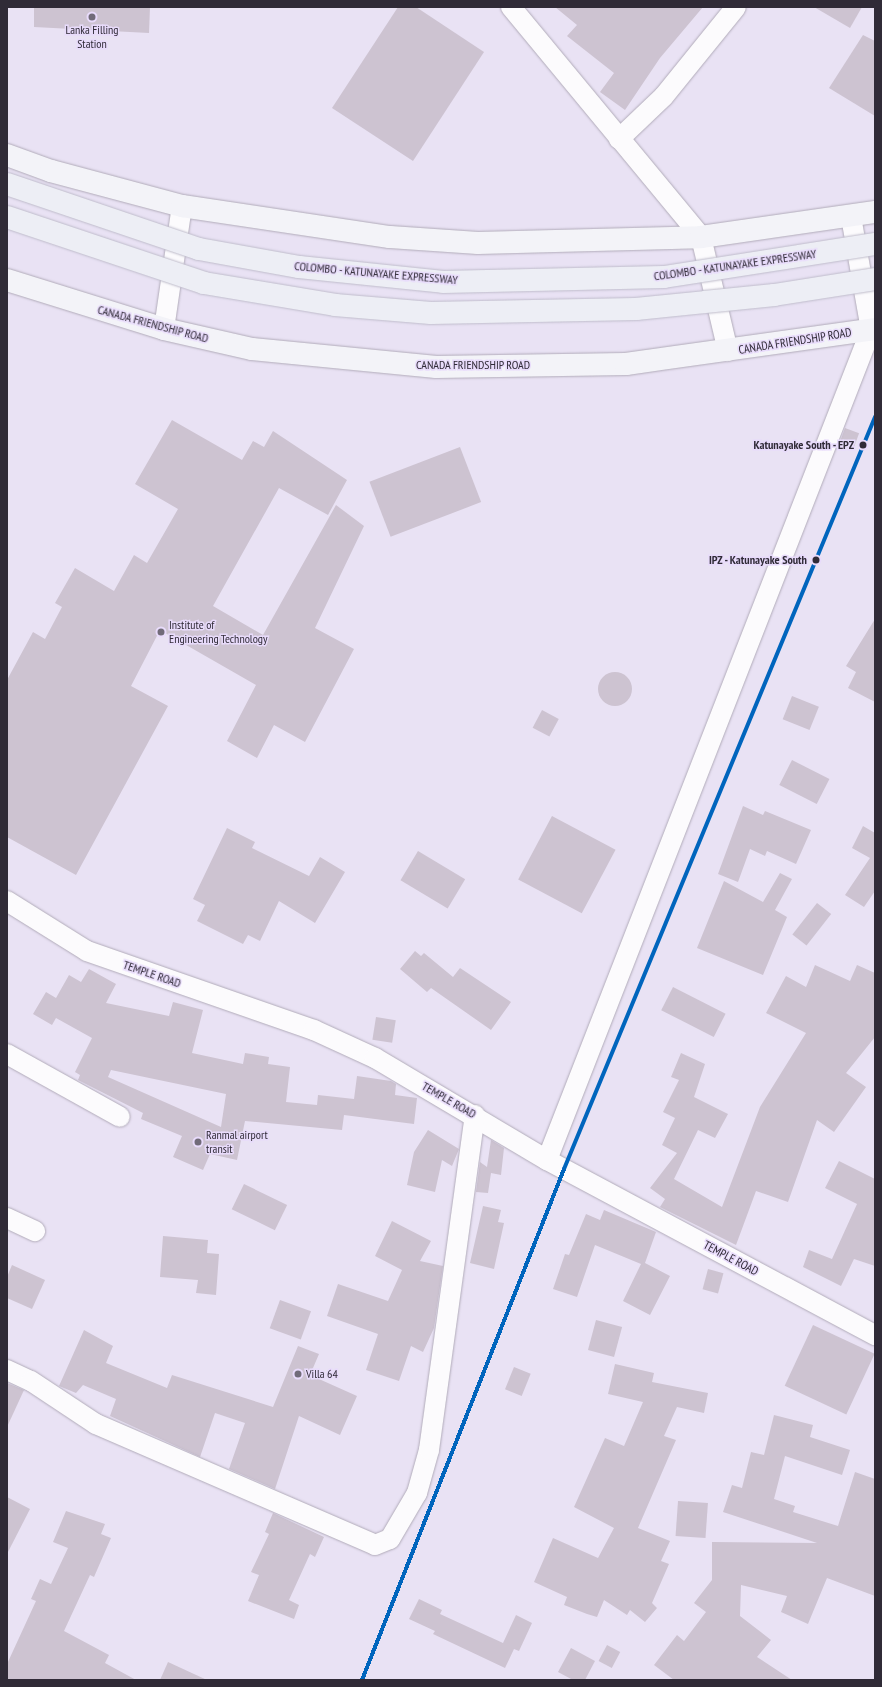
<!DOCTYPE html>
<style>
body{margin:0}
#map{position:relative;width:882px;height:1687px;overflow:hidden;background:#e9e2f4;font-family:"PT Sans Narrow",sans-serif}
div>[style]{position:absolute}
.building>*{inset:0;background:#cdc3d1;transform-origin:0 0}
.round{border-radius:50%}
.roads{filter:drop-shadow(0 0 1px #b1abb9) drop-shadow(0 0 1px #b1abb9)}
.minor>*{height:20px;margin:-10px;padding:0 10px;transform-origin:10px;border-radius:10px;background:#fcfbfd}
.major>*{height:22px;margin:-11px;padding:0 11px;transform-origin:11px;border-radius:11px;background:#f3f3f8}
.bridges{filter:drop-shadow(0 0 1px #bfbccb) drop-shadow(0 0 1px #bfbccb)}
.highway-bridge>*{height:22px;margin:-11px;padding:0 11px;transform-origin:11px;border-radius:11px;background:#edeef5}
.rail-1>*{height:4px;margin:-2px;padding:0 2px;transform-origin:2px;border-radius:2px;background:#0065bd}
.dots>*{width:11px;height:11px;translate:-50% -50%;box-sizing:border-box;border:2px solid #e8dbfb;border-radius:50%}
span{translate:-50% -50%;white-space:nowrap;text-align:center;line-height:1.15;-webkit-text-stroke:3px #e8dbfb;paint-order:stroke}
.poi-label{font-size:12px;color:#302b37}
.left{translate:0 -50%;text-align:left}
.street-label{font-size:12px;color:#302b37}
.stop-label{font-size:12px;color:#302b37;font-weight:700}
.right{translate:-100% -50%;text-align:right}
.frame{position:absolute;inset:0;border:8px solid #302b37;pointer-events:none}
</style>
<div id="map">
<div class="building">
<i style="clip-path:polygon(34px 7px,150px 7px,149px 33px,34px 27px)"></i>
<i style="clip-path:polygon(398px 7px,416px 7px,484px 52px,413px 161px,332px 108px)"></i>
<i style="clip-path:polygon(555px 7px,703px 7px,660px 58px,625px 110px,600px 92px,614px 73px,567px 36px,577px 25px)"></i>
<i style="clip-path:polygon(814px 7px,862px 7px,850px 28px)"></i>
<i style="clip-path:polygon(863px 35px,875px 41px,875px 116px,829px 88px)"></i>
<i style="clip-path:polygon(172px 420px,242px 460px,253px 441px,264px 447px,273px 431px,347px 480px,328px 515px,279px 488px,213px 606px,263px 635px,336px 505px,364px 526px,315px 628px,354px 649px,305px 742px,274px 725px,257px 758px,227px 741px,256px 685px,160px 630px,131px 686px,168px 706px,76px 875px,7px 837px,7px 680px,33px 632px,45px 639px,62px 607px,55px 603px,75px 568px,114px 591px,134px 555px,147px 563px,178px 509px,135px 484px)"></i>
<i style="left:845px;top:428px;width:15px;height:18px;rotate:20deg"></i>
<i style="left:460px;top:447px;width:59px;height:97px;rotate:69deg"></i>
<i style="clip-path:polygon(875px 619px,875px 702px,848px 688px,856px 672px,846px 666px)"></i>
<i class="round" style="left:598px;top:672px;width:34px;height:34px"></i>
<i style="left:792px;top:696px;width:29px;height:25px;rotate:22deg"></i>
<i style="left:542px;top:710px;width:19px;height:20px;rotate:28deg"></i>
<i style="left:792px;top:760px;width:42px;height:28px;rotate:27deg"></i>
<i style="clip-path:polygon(743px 806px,763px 815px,765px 811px,811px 830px,796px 864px,767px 851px,765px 856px,750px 849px,738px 882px,718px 874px)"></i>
<i style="left:552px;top:816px;width:72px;height:72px;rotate:28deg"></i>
<i style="clip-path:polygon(863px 826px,875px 833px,875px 891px,864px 907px,845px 895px,870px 858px,852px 848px)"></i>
<i style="clip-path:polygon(227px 828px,255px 842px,252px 848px,309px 876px,320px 857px,345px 872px,315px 923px,279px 901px,260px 941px,248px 935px,243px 944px,197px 921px,205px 905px,193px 899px)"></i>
<i style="left:418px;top:851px;width:55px;height:34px;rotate:31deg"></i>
<i style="clip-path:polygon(780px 873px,792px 879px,775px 910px,787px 917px,763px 975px,697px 948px,724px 881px,763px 902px)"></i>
<i style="left:817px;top:903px;width:18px;height:40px;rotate:38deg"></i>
<i style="clip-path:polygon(415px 951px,421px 956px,424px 953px,453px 977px,460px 968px,511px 1002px,491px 1030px,431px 988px,427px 992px,400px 969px)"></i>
<i style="clip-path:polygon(815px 965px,850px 981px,857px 965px,875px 973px,875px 1037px,846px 1073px,866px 1087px,834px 1132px,817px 1120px,788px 1202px,756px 1191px,736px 1245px,660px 1207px,665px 1199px,650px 1188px,677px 1153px,662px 1145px,675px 1118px,663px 1112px,679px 1080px,671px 1077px,681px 1053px,705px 1064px,694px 1097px,728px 1114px,715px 1138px,698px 1130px,674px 1179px,722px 1207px,760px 1107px,806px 1033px,766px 1013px,786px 976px,806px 987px)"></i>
<i style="clip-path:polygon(evenodd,89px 969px,116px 984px,106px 1003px,169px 1016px,173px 1002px,203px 1010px,192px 1053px,243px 1064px,245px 1053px,269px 1057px,268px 1064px,290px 1067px,286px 1102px,317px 1105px,318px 1095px,354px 1099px,357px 1076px,391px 1081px,396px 1084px,395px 1095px,417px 1098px,414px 1124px,344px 1115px,342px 1130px,245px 1121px,237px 1160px,210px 1154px,203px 1170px,173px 1157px,182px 1136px,141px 1119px,143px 1113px,78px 1080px,80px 1075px,75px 1072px,92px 1038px,56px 1018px,52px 1025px,33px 1014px,46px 992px,56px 998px,69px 975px,81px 982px,89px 969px,111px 1070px,226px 1094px,221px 1127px,108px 1077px,111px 1070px)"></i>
<i style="left:673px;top:987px;width:59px;height:26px;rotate:27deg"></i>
<i style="left:376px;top:1017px;width:20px;height:23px;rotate:9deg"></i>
<i style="clip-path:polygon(428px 1130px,459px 1149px,452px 1166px,442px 1160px,435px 1192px,407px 1185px,414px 1152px)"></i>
<i style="clip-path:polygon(491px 1140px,504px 1148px,501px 1175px,491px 1173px,488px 1193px,476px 1192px,480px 1162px,487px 1167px)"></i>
<i style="clip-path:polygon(839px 1161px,875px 1179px,875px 1266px,854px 1259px,841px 1286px,803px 1267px,809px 1250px,832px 1259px,857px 1204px,825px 1188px)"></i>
<i style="left:244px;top:1184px;width:48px;height:28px;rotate:26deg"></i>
<i style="clip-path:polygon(483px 1206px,501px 1210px,498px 1222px,504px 1223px,494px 1269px,470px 1263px)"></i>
<i style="clip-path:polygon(604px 1210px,656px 1232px,645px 1263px,670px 1276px,650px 1315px,623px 1301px,641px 1264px,595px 1245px,577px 1297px,553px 1289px,565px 1254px,569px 1255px,586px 1214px,600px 1220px)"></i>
<i style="clip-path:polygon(392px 1221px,431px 1241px,420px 1261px,443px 1266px,434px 1328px,423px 1352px,411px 1346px,399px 1381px,366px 1370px,378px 1334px,327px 1316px,338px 1284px,388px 1301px,402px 1270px,375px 1256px)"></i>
<i style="clip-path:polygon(163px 1236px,208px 1240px,207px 1253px,219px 1254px,216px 1295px,196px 1293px,198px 1280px,160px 1277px)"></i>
<i style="clip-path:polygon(12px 1265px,45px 1280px,32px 1309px,7px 1298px,7px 1277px)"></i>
<i style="left:708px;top:1269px;width:16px;height:21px;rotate:15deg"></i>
<i style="left:280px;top:1300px;width:33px;height:30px;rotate:20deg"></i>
<i style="left:596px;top:1320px;width:27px;height:31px;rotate:15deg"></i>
<i style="left:813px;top:1325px;width:68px;height:67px;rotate:25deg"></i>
<i style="clip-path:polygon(84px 1330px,113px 1346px,106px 1363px,167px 1388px,172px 1375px,273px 1407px,298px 1346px,319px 1354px,310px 1375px,357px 1396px,340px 1435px,299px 1416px,275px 1489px,229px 1469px,245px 1423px,215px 1413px,200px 1457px,110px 1416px,116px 1399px,83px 1385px,76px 1393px,59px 1386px)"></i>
<i style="clip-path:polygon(615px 1364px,654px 1373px,652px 1382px,708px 1393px,704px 1413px,677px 1407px,664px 1436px,676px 1440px,638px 1528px,670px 1541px,661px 1561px,669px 1564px,652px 1603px,657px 1608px,645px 1622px,630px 1610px,627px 1615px,604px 1600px,597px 1617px,587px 1614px,564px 1605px,567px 1597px,534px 1582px,553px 1538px,598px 1558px,614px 1528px,574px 1507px,605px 1438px,624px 1446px,643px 1402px,608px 1394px)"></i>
<i style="left:514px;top:1367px;width:18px;height:24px;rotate:22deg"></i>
<i style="clip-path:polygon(7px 1383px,24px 1390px,7px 1427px)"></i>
<i style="clip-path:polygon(774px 1415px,813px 1425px,810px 1437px,850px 1450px,842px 1475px,785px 1456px,774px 1499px,795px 1506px,793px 1512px,838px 1526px,855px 1472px,875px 1479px,875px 1596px,827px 1578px,808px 1624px,781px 1612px,787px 1596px,741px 1585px,740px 1616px,771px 1640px,757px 1657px,792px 1680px,674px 1680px,654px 1665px,677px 1635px,684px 1641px,706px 1612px,694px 1603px,712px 1580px,712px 1542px,817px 1543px,723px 1512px,732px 1485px,742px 1488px,751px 1452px,764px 1455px)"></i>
<i style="clip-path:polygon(7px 1497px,30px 1509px,7px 1554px)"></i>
<i style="left:678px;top:1501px;width:30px;height:35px;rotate:4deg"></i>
<i style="clip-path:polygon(66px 1511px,105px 1524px,101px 1534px,111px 1538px,94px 1577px,90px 1575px,64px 1631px,109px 1655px,105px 1663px,136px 1680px,7px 1680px,7px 1664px,36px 1601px,31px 1599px,40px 1579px,51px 1584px,68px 1548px,53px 1542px)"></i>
<i style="clip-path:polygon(273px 1513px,324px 1537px,315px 1557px,310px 1554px,289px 1600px,299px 1605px,294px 1619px,248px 1601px,259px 1575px,251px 1572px,269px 1534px,265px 1532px)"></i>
<i style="clip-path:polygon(419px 1599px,442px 1610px,440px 1614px,503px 1643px,516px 1615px,532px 1623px,519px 1651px,514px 1649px,505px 1668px,433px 1634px,435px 1631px,409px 1619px)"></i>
<i style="left:607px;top:1645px;width:15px;height:18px;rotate:28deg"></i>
<i style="clip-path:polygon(571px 1648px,595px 1661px,585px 1680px,573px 1680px,558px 1672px)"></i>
<i style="clip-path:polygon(168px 1662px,207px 1680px,160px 1680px)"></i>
</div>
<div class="roads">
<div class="minor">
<i style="left:511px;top:7px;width:298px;rotate:50.4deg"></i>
<i style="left:701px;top:237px;width:117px;rotate:76.7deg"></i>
<i style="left:619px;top:139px;width:62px;rotate:-43.7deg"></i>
<i style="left:664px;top:96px;width:114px;rotate:-51deg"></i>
<i style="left:164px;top:329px;width:124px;rotate:-81.7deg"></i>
<i style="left:7px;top:901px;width:94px;rotate:32deg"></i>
<i style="left:87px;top:951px;width:240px;rotate:19.2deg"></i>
<i style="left:314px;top:1030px;width:67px;rotate:24.7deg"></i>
<i style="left:375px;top:1058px;width:200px;rotate:30.7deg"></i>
<i style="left:547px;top:1160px;width:372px;rotate:28.1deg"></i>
<i style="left:7px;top:1054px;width:129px;rotate:29.1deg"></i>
<i style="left:547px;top:1160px;width:891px;rotate:-68.68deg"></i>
<i style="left:871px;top:330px;width:115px;rotate:-100deg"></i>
<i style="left:7px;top:1218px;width:31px;rotate:25deg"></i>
<i style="left:7px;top:1370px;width:26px;rotate:25deg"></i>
<i style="left:31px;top:1381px;width:78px;rotate:33.5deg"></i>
<i style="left:96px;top:1424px;width:304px;rotate:23.4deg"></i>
<i style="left:375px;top:1545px;width:16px;rotate:-22deg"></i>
<i style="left:390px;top:1539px;width:53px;rotate:-59.6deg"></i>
<i style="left:417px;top:1493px;width:45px;rotate:-74.4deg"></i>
<i style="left:429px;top:1450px;width:338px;rotate:-82.2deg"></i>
</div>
<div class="major">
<i style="left:7px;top:155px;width:47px;rotate:20deg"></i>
<i style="left:51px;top:171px;width:136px;rotate:15deg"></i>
<i style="left:182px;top:206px;width:210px;rotate:8.5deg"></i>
<i style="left:390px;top:237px;width:88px;rotate:3.9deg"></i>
<i style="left:478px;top:243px;width:223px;rotate:-1.5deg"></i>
<i style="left:701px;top:237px;width:176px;rotate:-8.2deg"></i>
<i style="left:7px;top:280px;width:164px;rotate:17.3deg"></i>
<i style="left:164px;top:329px;width:90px;rotate:12.8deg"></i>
<i style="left:252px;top:349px;width:185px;rotate:5.6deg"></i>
<i style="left:436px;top:367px;width:190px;rotate:-0.9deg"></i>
<i style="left:626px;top:364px;width:251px;rotate:-8deg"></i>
</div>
</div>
<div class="bridges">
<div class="highway-bridge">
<i style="left:7px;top:184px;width:203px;rotate:18.7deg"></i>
<i style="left:199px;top:249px;width:102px;rotate:10.2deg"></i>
<i style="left:299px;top:267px;width:145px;rotate:5.9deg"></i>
<i style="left:443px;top:282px;width:221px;rotate:-1.3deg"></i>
<i style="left:664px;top:277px;width:214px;rotate:-8.9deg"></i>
<i style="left:7px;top:217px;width:208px;rotate:18.5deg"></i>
<i style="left:204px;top:283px;width:133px;rotate:9.5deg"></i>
<i style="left:335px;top:305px;width:96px;rotate:4.8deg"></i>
<i style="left:431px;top:313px;width:205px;rotate:-1.1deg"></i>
<i style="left:636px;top:309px;width:139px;rotate:-5.8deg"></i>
<i style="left:774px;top:295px;width:102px;rotate:-9deg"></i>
</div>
</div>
<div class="rail-1">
<i style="left:362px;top:1680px;width:549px;rotate:-68.43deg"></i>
<i style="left:564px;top:1169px;width:814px;rotate:-67.53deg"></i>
</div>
<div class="dots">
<i style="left:92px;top:17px;background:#716b79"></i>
<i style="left:863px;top:445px;background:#302b37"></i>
<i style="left:816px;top:560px;background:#302b37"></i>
<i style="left:161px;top:632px;background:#716b79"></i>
<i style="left:198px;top:1142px;background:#716b79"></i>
<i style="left:298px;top:1374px;background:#716b79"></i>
</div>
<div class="poi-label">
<span style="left:92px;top:37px">Lanka Filling<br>Station</span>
<span class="left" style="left:169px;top:632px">Institute of<br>Engineering Technology</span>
<span class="left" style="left:206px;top:1142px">Ranmal airport<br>transit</span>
<span class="left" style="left:306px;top:1374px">Villa 64</span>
</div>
<div class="street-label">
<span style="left:735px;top:265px;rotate:-8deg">COLOMBO - KATUNAYAKE EXPRESSWAY</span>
<span style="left:376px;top:273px;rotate:5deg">COLOMBO - KATUNAYAKE EXPRESSWAY</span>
<span style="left:153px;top:324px;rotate:15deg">CANADA FRIENDSHIP ROAD</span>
<span style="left:795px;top:341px;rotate:-9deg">CANADA FRIENDSHIP ROAD</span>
<span style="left:473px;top:365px">CANADA FRIENDSHIP ROAD</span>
<span style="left:152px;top:974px;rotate:19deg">TEMPLE ROAD</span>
<span style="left:449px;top:1100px;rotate:30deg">TEMPLE ROAD</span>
<span style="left:731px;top:1258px;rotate:28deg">TEMPLE ROAD</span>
</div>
<div class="stop-label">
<span class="right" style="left:854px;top:445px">Katunayake South - EPZ</span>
<span class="right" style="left:807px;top:560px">IPZ - Katunayake South</span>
</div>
<div class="frame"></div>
</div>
